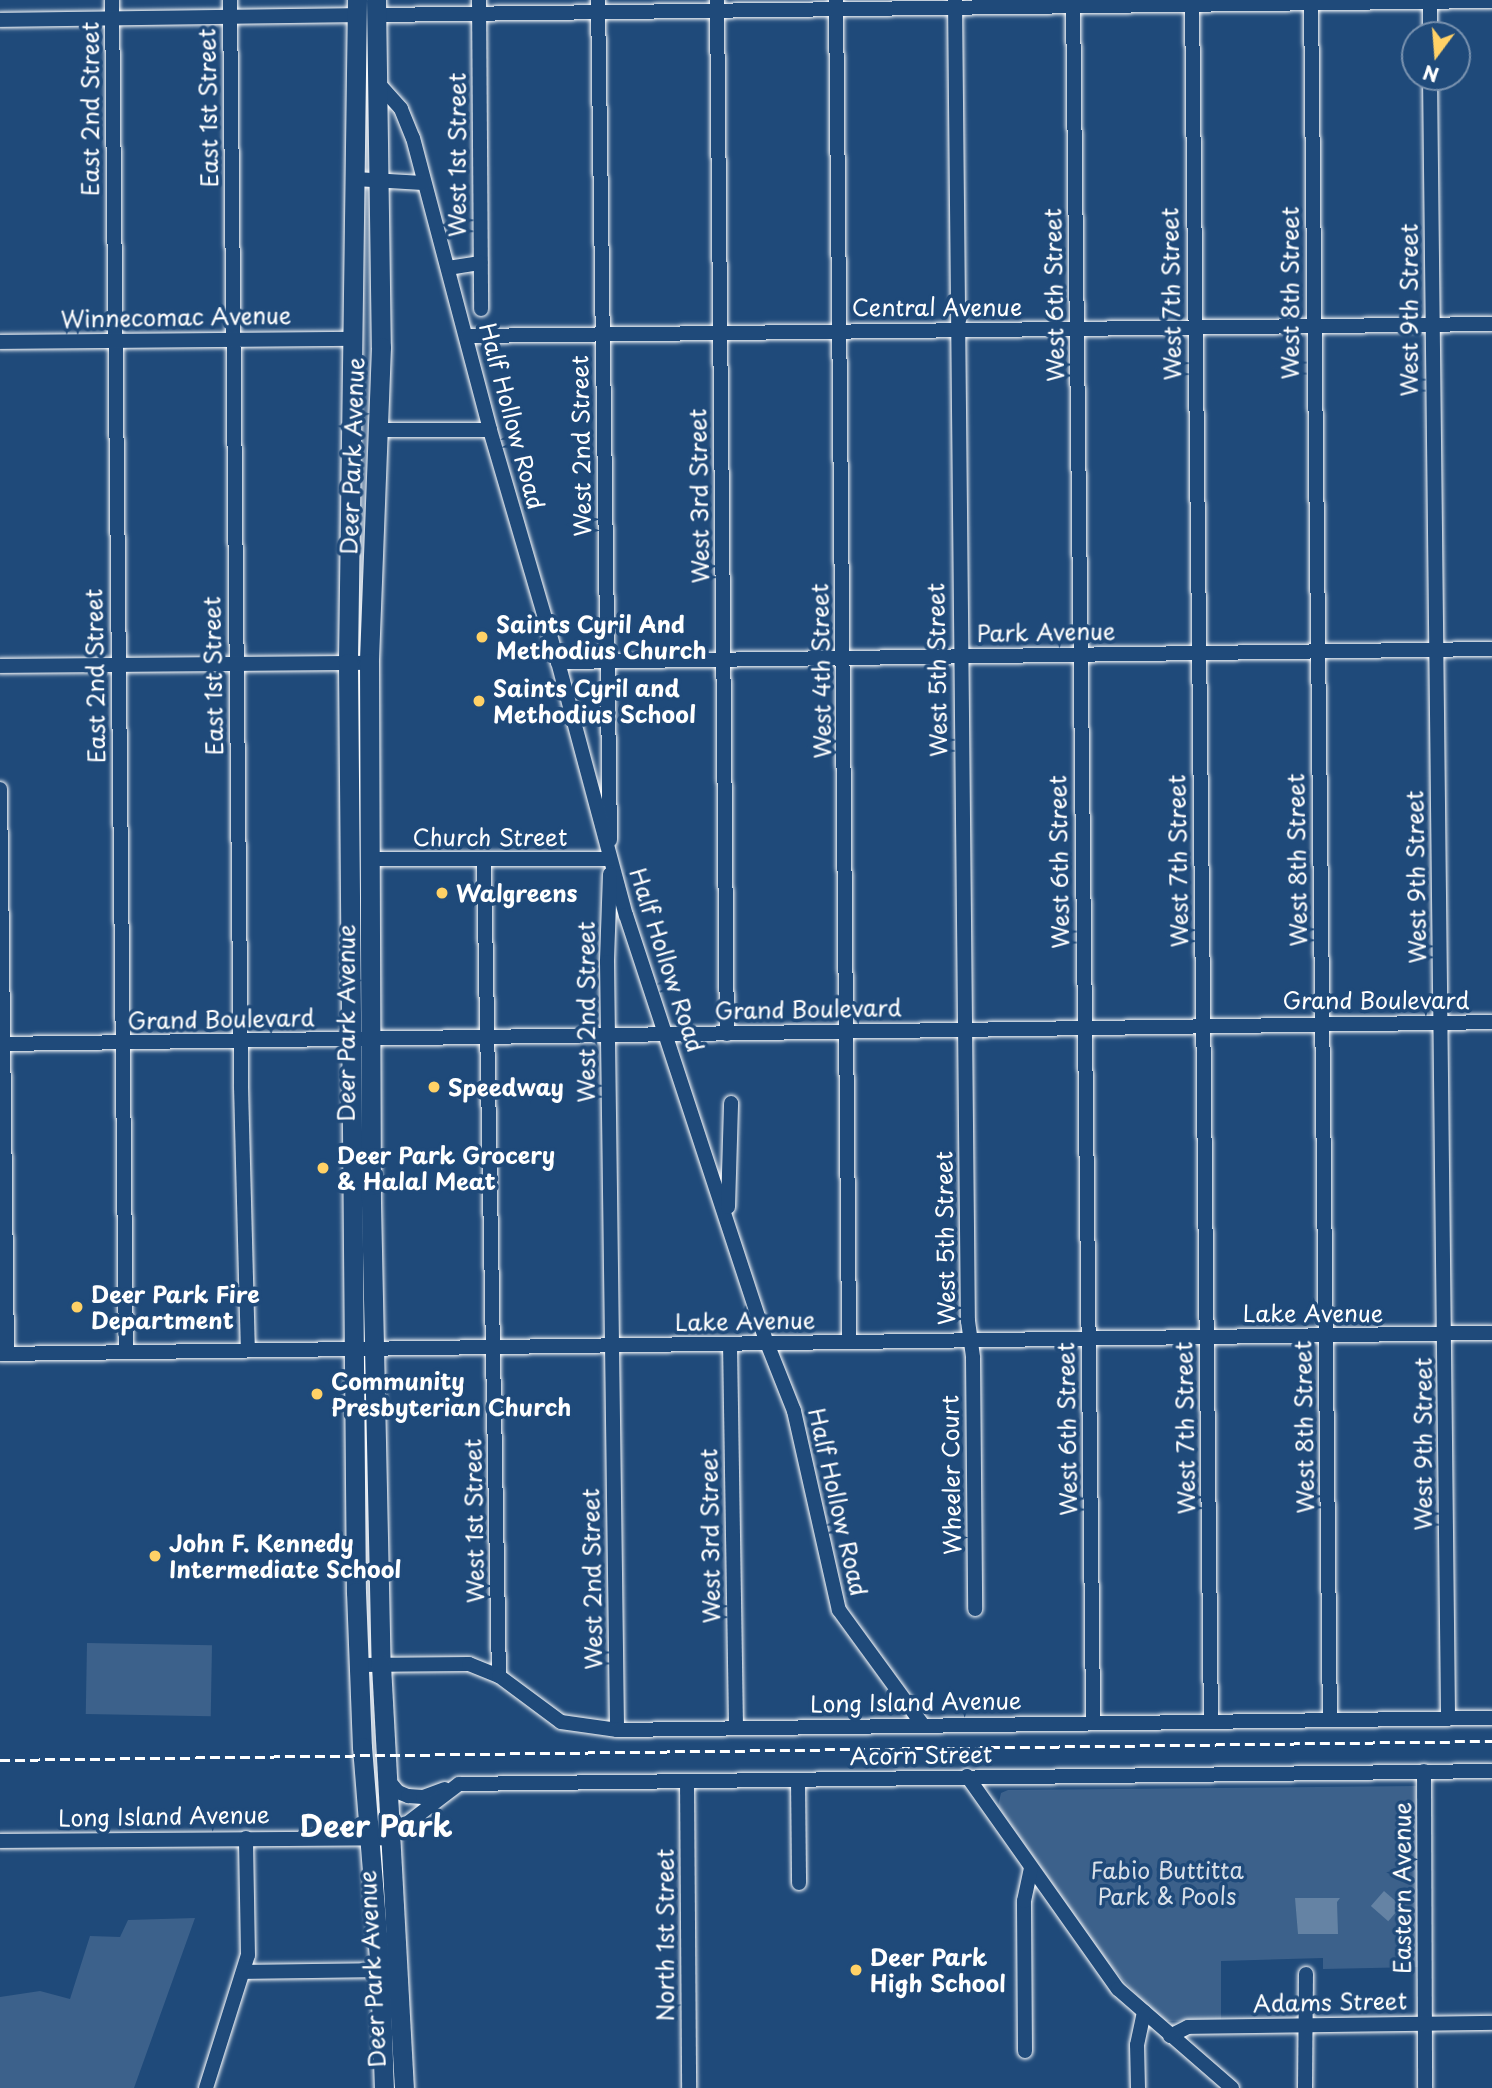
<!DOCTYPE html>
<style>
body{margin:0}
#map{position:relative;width:1492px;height:2088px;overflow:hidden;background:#1f4a7a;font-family:"Playpen Sans",sans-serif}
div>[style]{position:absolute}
.green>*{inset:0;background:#3c618b;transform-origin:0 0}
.water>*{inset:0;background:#6583a4;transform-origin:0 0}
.roads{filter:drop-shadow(0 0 2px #fff) drop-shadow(0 0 2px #fff)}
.minor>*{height:14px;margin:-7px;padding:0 7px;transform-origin:7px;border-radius:7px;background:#1f4a7a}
.major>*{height:19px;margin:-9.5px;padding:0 9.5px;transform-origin:9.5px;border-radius:9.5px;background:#1f4a7a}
.rail>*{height:2.5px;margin-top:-1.25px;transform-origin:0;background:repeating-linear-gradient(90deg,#fff 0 10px,transparent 0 15px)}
.dots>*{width:19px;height:19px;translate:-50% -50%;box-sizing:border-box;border:4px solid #1f4a7a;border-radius:50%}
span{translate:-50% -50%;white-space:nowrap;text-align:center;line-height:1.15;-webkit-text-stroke:7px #1f4a7a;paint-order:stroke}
.street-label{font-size:23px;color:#fff}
.poi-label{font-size:23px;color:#fff;font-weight:700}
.left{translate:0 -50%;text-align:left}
.park-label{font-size:23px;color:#d8dfe8}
.district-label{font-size:30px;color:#fff;font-weight:700}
.north{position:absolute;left:1401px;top:21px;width:70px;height:70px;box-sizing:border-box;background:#1f4a7a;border:2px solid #7992af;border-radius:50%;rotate:196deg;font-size:19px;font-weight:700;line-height:28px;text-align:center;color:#fff}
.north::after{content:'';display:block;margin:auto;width:24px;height:32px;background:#ffd166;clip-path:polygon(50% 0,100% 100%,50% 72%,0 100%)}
</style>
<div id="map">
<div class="green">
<i style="left:87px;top:1643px;width:125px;height:71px;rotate:1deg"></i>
<i style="clip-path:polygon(1416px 1786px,1419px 1967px,1323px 1969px,1323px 1958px,1221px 1961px,1221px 2022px,1164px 2021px,1147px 2006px,1107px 1962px,998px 1806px,1001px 1793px,1008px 1790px)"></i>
<i style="clip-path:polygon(195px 1918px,134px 2088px,0 2088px,0 1997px,40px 1991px,70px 1999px,90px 1936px,120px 1937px,128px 1920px)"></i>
</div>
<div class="water">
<i style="left:1384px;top:1891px;width:23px;height:20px;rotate:41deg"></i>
<i style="clip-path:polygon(1295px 1898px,1340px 1898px,1337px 1902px,1338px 1934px,1298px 1934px)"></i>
</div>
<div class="roads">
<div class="minor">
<i style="left:112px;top:0;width:1352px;rotate:89.41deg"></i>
<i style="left:230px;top:0;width:1087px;rotate:89.42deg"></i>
<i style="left:241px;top:1087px;width:263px;rotate:88.5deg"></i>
<i style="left:479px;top:0;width:309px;rotate:89.6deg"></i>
<i style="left:598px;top:0;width:840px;rotate:89.18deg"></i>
<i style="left:717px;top:0;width:1034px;rotate:89.45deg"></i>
<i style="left:836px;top:0;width:1342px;rotate:89.44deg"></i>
<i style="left:955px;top:0;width:1321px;rotate:89.44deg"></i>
<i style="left:968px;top:1321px;width:37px;rotate:82deg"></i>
<i style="left:973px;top:1358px;width:251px;rotate:89.5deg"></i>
<i style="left:1073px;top:0;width:1723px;rotate:89.33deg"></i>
<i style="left:1192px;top:0;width:1721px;rotate:89.37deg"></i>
<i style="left:1311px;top:0;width:1720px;rotate:89.37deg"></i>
<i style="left:1430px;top:0;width:35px;rotate:90deg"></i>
<i style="left:376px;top:15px;width:1116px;rotate:-0.72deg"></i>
<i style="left:0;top:20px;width:357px;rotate:-0.8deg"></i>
<i style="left:1430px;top:77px;width:1642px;rotate:89.37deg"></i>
<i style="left:377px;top:82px;width:36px;rotate:48deg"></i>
<i style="left:401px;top:109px;width:31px;rotate:68deg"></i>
<i style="left:413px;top:138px;width:302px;rotate:75.2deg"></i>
<i style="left:490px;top:430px;width:242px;rotate:73.7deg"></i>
<i style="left:558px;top:662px;width:262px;rotate:75deg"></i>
<i style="left:626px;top:915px;width:451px;rotate:71.8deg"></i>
<i style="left:767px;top:1343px;width:73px;rotate:68.3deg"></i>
<i style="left:794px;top:1411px;width:204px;rotate:77.3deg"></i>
<i style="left:839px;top:1610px;width:142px;rotate:53.9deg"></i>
<i style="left:354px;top:179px;width:70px;rotate:3.3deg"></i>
<i style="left:448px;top:268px;width:33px;rotate:-9deg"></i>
<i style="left:467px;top:336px;width:1025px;rotate:-0.67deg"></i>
<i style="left:0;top:342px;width:352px;rotate:-0.5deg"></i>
<i style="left:379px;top:430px;width:111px"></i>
<i style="left:558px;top:662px;width:934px;rotate:-0.8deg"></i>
<i style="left:0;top:666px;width:369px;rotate:-0.5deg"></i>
<i style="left:0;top:789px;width:565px;rotate:89.29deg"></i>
<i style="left:370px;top:859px;width:240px"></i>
<i style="left:484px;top:860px;width:816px;rotate:88.95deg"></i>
<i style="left:610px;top:874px;width:88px;rotate:92deg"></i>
<i style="left:607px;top:962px;width:768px;rotate:89.25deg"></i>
<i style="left:0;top:1044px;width:1492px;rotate:-0.84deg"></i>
<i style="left:728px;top:1207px;width:104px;rotate:-88.3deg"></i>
<i style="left:730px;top:1344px;width:383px;rotate:89.1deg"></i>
<i style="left:0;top:1354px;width:1492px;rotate:-0.81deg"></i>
<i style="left:359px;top:1665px;width:110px;rotate:-0.5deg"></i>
<i style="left:469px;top:1664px;width:32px;rotate:22deg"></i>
<i style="left:499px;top:1676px;width:77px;rotate:36.6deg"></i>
<i style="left:561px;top:1722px;width:57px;rotate:8.1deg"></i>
<i style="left:617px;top:1730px;width:875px;rotate:-0.79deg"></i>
<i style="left:1424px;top:1771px;width:317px;rotate:89.8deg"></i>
<i style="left:967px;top:1776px;width:261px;rotate:54.7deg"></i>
<i style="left:1118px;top:1989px;width:151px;rotate:41deg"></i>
<i style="left:387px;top:1779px;width:17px;rotate:50deg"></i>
<i style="left:398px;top:1792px;width:11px;rotate:22deg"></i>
<i style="left:408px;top:1796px;width:15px;rotate:4deg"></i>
<i style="left:423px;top:1797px;width:23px;rotate:-20deg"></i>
<i style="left:798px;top:1780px;width:103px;rotate:89.4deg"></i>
<i style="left:687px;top:1781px;width:307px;rotate:89.6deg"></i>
<i style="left:0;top:1841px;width:388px;rotate:-0.4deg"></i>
<i style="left:388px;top:1838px;width:89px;rotate:-37.3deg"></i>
<i style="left:459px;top:1784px;width:1033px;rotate:-0.72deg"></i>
<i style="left:245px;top:1972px;width:135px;rotate:-0.8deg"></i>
<i style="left:1170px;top:2036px;width:20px;rotate:-27deg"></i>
<i style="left:1188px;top:2027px;width:304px;rotate:-0.8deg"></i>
<i style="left:1025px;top:2051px;width:150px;rotate:-90.4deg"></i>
<i style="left:1024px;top:1901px;width:34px;rotate:-78deg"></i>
<i style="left:206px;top:2088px;width:139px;rotate:-72.5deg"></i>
<i style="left:248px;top:1955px;width:117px;rotate:-91deg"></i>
<i style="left:1138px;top:2088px;width:43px;rotate:-91.3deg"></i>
<i style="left:1137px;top:2045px;width:34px;rotate:-78deg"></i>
<i style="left:1305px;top:2088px;width:114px;rotate:-89.5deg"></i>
</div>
<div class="major">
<i style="left:357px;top:0;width:663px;rotate:90.78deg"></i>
<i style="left:348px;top:663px;width:929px;rotate:89.51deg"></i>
<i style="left:356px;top:1592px;width:155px;rotate:87.8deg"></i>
<i style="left:362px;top:1747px;width:224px;rotate:85.4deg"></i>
<i style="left:380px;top:1970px;width:118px;rotate:88.1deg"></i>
<i style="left:376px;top:0;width:347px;rotate:89.2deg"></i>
<i style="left:381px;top:347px;width:316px;rotate:92.2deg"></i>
<i style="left:369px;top:663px;width:540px;rotate:89.79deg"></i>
<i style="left:371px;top:1203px;width:462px;rotate:88.8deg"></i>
<i style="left:381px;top:1665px;width:424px;rotate:86.9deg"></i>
</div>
</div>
<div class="rail">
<i style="left:0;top:1760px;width:1492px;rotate:-0.73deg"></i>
</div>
<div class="dots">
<i style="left:482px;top:637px;background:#ffd166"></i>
<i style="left:479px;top:701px;background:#ffd166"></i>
<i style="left:442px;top:893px;background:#ffd166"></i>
<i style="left:434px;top:1087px;background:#ffd166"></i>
<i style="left:323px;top:1168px;background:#ffd166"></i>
<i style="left:77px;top:1307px;background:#ffd166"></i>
<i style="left:317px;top:1394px;background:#ffd166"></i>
<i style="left:155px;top:1556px;background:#ffd166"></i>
<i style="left:856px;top:1970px;background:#ffd166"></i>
</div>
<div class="street-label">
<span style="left:208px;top:108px;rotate:-91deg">East 1st Street</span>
<span style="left:90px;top:109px;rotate:-90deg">East 2nd Street</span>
<span style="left:457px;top:155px;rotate:-90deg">West 1st Street</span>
<span style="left:1290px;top:293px;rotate:-90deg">West 8th Street</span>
<span style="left:1171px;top:294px;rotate:-91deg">West 7th Street</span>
<span style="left:1054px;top:295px;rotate:-91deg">West 6th Street</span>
<span style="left:937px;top:307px">Central Avenue</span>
<span style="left:1409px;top:310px;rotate:-90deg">West 9th Street</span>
<span style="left:176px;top:317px;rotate:-1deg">Winnecomac Avenue</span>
<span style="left:512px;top:416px;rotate:75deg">Half Hollow Road</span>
<span style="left:581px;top:446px;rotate:-91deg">West 2nd Street</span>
<span style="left:352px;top:456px;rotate:-88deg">Deer Park Avenue</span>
<span style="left:699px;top:496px;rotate:-91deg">West 3rd Street</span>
<span style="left:1046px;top:632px;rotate:-1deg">Park Avenue</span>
<span style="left:937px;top:670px;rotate:-91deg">West 5th Street</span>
<span style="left:821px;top:671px;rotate:-91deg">West 4th Street</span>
<span style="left:95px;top:676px;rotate:-91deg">East 2nd Street</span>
<span style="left:213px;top:676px;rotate:-91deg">East 1st Street</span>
<span style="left:490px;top:837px">Church Street</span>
<span style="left:1297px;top:860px;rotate:-91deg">West 8th Street</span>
<span style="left:1178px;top:861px;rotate:-91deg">West 7th Street</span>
<span style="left:1059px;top:862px;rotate:-91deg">West 6th Street</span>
<span style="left:1416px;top:877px;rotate:-91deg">West 9th Street</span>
<span style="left:667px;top:960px;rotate:72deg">Half Hollow Road</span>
<span style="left:1376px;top:1000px">Grand Boulevard</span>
<span style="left:808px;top:1009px;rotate:-1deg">Grand Boulevard</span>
<span style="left:586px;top:1012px;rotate:-90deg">West 2nd Street</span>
<span style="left:221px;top:1019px;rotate:-1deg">Grand Boulevard</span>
<span style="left:346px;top:1023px;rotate:-90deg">Deer Park Avenue</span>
<span style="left:945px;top:1238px;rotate:-91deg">West 5th Street</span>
<span style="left:1313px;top:1313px">Lake Avenue</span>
<span style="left:745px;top:1321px;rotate:-1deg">Lake Avenue</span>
<span style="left:1304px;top:1427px;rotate:-91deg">West 8th Street</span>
<span style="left:1185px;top:1428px;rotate:-91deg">West 7th Street</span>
<span style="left:1067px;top:1429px;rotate:-91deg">West 6th Street</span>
<span style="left:1423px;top:1444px;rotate:-90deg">West 9th Street</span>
<span style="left:951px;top:1475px;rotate:-91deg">Wheeler Court</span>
<span style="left:838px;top:1502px;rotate:77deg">Half Hollow Road</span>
<span style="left:474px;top:1521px;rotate:-91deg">West 1st Street</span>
<span style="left:710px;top:1536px;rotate:-91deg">West 3rd Street</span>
<span style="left:592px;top:1579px;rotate:-91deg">West 2nd Street</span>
<span style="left:916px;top:1702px;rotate:-1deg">Long Island Avenue</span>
<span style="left:921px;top:1755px;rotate:-1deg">Acorn Street</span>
<span style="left:164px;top:1816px;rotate:-1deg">Long Island Avenue</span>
<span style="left:1402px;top:1888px;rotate:-90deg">Eastern Avenue</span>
<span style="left:665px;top:1935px;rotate:-90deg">North 1st Street</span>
<span style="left:372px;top:1969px;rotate:-93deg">Deer Park Avenue</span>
<span style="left:1330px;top:2002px;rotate:-1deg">Adams Street</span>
</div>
<div class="poi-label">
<span class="left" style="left:496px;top:637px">Saints Cyril And<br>Methodius Church</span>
<span class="left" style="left:493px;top:701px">Saints Cyril and<br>Methodius School</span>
<span class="left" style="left:456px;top:893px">Walgreens</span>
<span class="left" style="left:448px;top:1087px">Speedway</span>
<span class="left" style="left:337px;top:1168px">Deer Park Grocery<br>&amp; Halal Meat</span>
<span class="left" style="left:91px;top:1307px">Deer Park Fire<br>Department</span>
<span class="left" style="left:331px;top:1394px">Community<br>Presbyterian Church</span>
<span class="left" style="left:169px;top:1556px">John F. Kennedy<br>Intermediate School</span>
<span class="left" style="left:870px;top:1970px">Deer Park<br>High School</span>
</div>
<div class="park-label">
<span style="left:1167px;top:1883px">Fabio Buttitta<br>Park &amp; Pools</span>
</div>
<div class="district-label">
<span style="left:376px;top:1825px">Deer Park</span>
</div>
<div class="north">N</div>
</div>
